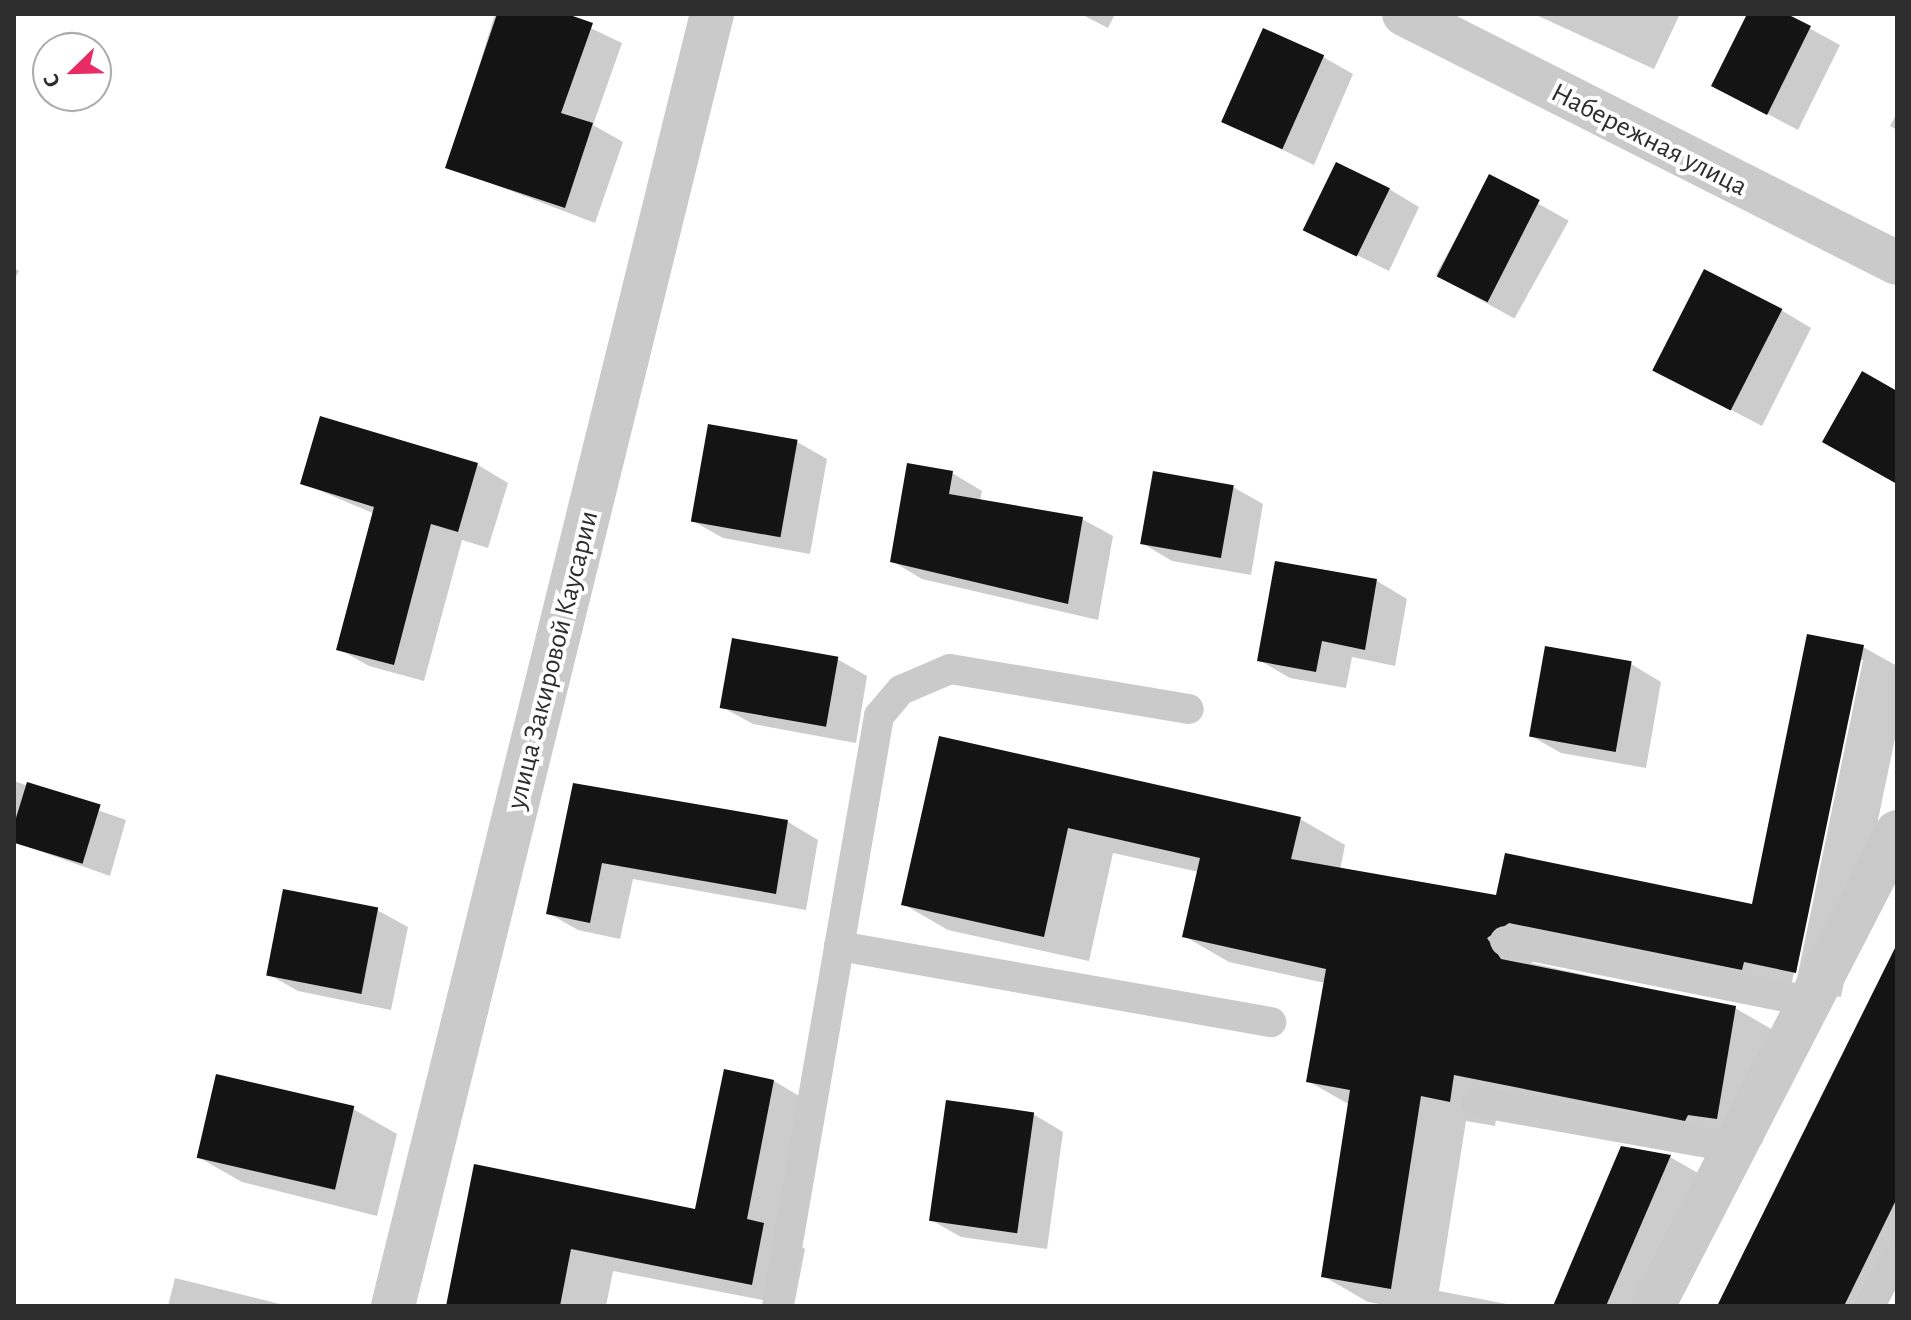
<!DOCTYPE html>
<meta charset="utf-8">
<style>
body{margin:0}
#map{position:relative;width:1911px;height:1320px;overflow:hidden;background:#fff;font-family:"Alegreya Sans",sans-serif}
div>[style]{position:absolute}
.shadow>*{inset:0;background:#0003;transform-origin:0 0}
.building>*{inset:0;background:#141414;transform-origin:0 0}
.service>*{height:30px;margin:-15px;padding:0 15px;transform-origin:15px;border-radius:15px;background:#cacaca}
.minor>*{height:44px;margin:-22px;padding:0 22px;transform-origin:22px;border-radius:22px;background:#cacaca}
span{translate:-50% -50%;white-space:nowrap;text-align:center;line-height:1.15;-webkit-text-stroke:8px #fff;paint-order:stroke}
.street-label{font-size:28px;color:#2d2d2d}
.frame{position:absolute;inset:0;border:16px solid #2d2d2d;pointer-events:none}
.north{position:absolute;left:32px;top:32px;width:80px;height:80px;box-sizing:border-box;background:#fff;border:2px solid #ababab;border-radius:50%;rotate:247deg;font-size:22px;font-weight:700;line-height:32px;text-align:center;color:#2d2d2d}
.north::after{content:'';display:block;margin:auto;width:28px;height:36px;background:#e82b64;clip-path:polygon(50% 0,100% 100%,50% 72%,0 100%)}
</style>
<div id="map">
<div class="shadow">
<i style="clip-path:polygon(495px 14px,561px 14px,622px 43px,593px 125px,623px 142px,595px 223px,448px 167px)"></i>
<i style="clip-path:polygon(1081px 14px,1115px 14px,1108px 28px)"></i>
<i style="clip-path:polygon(1534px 14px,1680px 14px,1654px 69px)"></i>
<i style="clip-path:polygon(1749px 14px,1783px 14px,1840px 45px,1798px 130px,1714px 86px)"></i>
<i style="clip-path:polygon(1323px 57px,1353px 74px,1314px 165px,1225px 122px)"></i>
<i style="clip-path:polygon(1897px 113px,1897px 130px,1890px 126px)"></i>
<i style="left:1490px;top:177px;width:90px;height:112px;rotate:29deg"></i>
<i style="clip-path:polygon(1389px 189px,1419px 207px,1389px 271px,1307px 230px)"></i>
<i style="clip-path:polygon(14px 268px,19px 271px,14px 280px)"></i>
<i style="clip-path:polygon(1781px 310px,1811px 328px,1762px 426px,1655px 370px)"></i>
<i style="clip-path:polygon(321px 418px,478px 465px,508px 483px,488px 548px,462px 540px,424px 681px,369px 666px,339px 649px,375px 514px,302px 483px)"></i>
<i style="clip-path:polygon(797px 442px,827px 459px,810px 554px,723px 538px,693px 521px)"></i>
<i style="clip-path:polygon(952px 473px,982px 491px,980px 501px,1082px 519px,1113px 536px,1098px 620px,922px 579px,892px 561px)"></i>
<i style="clip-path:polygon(1233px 487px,1263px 504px,1251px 575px,1172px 561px,1142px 543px)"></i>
<i style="clip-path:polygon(1377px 581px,1407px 599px,1395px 666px,1352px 657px,1346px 688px,1290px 678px,1259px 660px)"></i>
<i style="clip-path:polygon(evenodd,1863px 647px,1897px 666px,1897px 729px,1841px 997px,1555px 948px,1531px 963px,1735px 1008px,1780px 1034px,1762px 1144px,1499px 1099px,1495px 1126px,1466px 1121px,1439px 1291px,1517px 1306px,1391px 1306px,1368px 1302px,1323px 1276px,1350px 1105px,1308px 1081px,1325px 983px,1229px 962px,1184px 936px,1199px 872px,1113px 853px,1089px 961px,948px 930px,903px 904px,940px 738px,1300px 819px,1345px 845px,1340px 870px,1497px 898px,1754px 906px,1863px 647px,1859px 660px,1863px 660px,1796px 983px,1792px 982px,1859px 660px)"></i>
<i style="clip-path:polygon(837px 659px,867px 676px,856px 743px,753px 724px,722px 707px)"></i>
<i style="clip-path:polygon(1631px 664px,1661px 682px,1646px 768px,1561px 753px,1531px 736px)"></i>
<i style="clip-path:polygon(14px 781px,126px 820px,110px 876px,14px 842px)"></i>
<i style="clip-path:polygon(575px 786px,788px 822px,818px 840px,806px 910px,633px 879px,620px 939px,578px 930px,548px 913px)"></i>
<i style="clip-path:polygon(377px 910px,408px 927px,391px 1010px,298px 991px,268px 974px)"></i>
<i style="clip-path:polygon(1897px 949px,1897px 1264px,1873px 1306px,1720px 1306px)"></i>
<i style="clip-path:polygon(774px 1081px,816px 1106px,789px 1239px,805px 1249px,794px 1306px,613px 1271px,606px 1306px,448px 1306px,476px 1166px,697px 1211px)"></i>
<i style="clip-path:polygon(353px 1109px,397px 1134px,377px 1216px,242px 1182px,198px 1157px)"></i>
<i style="clip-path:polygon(1033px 1114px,1063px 1132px,1047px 1249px,961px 1237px,931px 1220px)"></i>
<i style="clip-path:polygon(1670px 1157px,1710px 1180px,1657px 1306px,1555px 1306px)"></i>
<i style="clip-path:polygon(175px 1278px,288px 1306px,168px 1306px)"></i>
</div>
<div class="building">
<i style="clip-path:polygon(497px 14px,567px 14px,593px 23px,561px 113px,593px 123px,565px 208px,445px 168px)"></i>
<i style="clip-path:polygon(1747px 14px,1787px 14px,1811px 26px,1767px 115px,1711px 86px)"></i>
<i style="left:1263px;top:28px;width:67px;height:103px;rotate:24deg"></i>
<i style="left:1336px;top:162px;width:60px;height:76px;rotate:26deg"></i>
<i style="left:1489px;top:174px;width:57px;height:115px;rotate:27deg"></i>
<i style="left:1704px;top:269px;width:88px;height:114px;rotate:27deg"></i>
<i style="clip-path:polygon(1862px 371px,1897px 391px,1897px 484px,1822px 442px)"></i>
<i style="clip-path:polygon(320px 416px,478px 463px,458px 532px,431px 524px,394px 665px,336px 650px,374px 507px,300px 484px)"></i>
<i style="left:708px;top:424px;width:91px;height:99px;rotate:10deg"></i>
<i style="clip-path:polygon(907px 463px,953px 471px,949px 494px,1083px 517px,1068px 604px,890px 562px)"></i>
<i style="left:1153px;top:471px;width:82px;height:74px;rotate:10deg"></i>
<i style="clip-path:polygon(1275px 561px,1377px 579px,1365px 650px,1322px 641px,1316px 672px,1257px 661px)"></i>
<i style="clip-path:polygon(1807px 634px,1864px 645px,1796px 973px,1744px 962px,1742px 970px,1509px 923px,1487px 938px,1501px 959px,1736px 1006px,1717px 1119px,1688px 1115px,1685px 1121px,1454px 1075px,1450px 1102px,1421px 1096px,1391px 1289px,1321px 1277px,1350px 1090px,1306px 1082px,1326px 969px,1182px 937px,1200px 858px,1068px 828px,1044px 937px,901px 905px,939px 736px,1301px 817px,1291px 859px,1496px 895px,1505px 853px,1752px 904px)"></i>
<i style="left:732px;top:638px;width:108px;height:71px;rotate:10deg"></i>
<i style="left:1545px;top:646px;width:88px;height:92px;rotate:10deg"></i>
<i style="left:27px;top:782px;width:77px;height:62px;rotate:17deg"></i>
<i style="clip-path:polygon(573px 783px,788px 820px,776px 894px,602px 863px,590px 923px,546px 914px)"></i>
<i style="left:283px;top:889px;width:97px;height:88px;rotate:11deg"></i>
<i style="clip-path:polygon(1897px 944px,1897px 1198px,1844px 1306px,1717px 1306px)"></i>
<i style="clip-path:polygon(724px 1069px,774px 1080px,747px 1219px,764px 1223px,752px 1285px,571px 1249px,560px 1306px,446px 1306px,474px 1164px,695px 1209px)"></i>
<i style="left:216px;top:1074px;width:142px;height:86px;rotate:13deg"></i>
<i style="left:946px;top:1100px;width:89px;height:122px;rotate:8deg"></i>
<i style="clip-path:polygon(1621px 1146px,1671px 1155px,1606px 1306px,1553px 1306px)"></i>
</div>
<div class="service">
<i style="left:1505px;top:941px;width:310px;rotate:11.3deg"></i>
<i style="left:839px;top:946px;width:439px;rotate:10deg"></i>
<i style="left:1477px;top:1102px;width:261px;rotate:10.1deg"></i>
<i style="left:777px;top:1306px;width:599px;rotate:-80.19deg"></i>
<i style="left:879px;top:716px;width:34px;rotate:-50deg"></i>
<i style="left:901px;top:690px;width:53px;rotate:-23.2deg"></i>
<i style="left:950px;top:669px;width:242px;rotate:9.5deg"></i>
<i style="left:1870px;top:1306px;width:59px;rotate:-62.6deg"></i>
</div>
<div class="minor">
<i style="left:1404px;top:14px;width:552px;rotate:26.8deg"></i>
<i style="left:393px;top:1306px;width:1331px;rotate:-76.13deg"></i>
<i style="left:1653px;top:1306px;width:533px;rotate:-62.76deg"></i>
</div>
<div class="street-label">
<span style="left:1649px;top:140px;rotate:27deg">Набережная улица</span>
<span style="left:553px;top:660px;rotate:-76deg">улица Закировой Каусарии</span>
</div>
<div class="frame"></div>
<div class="north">С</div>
</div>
